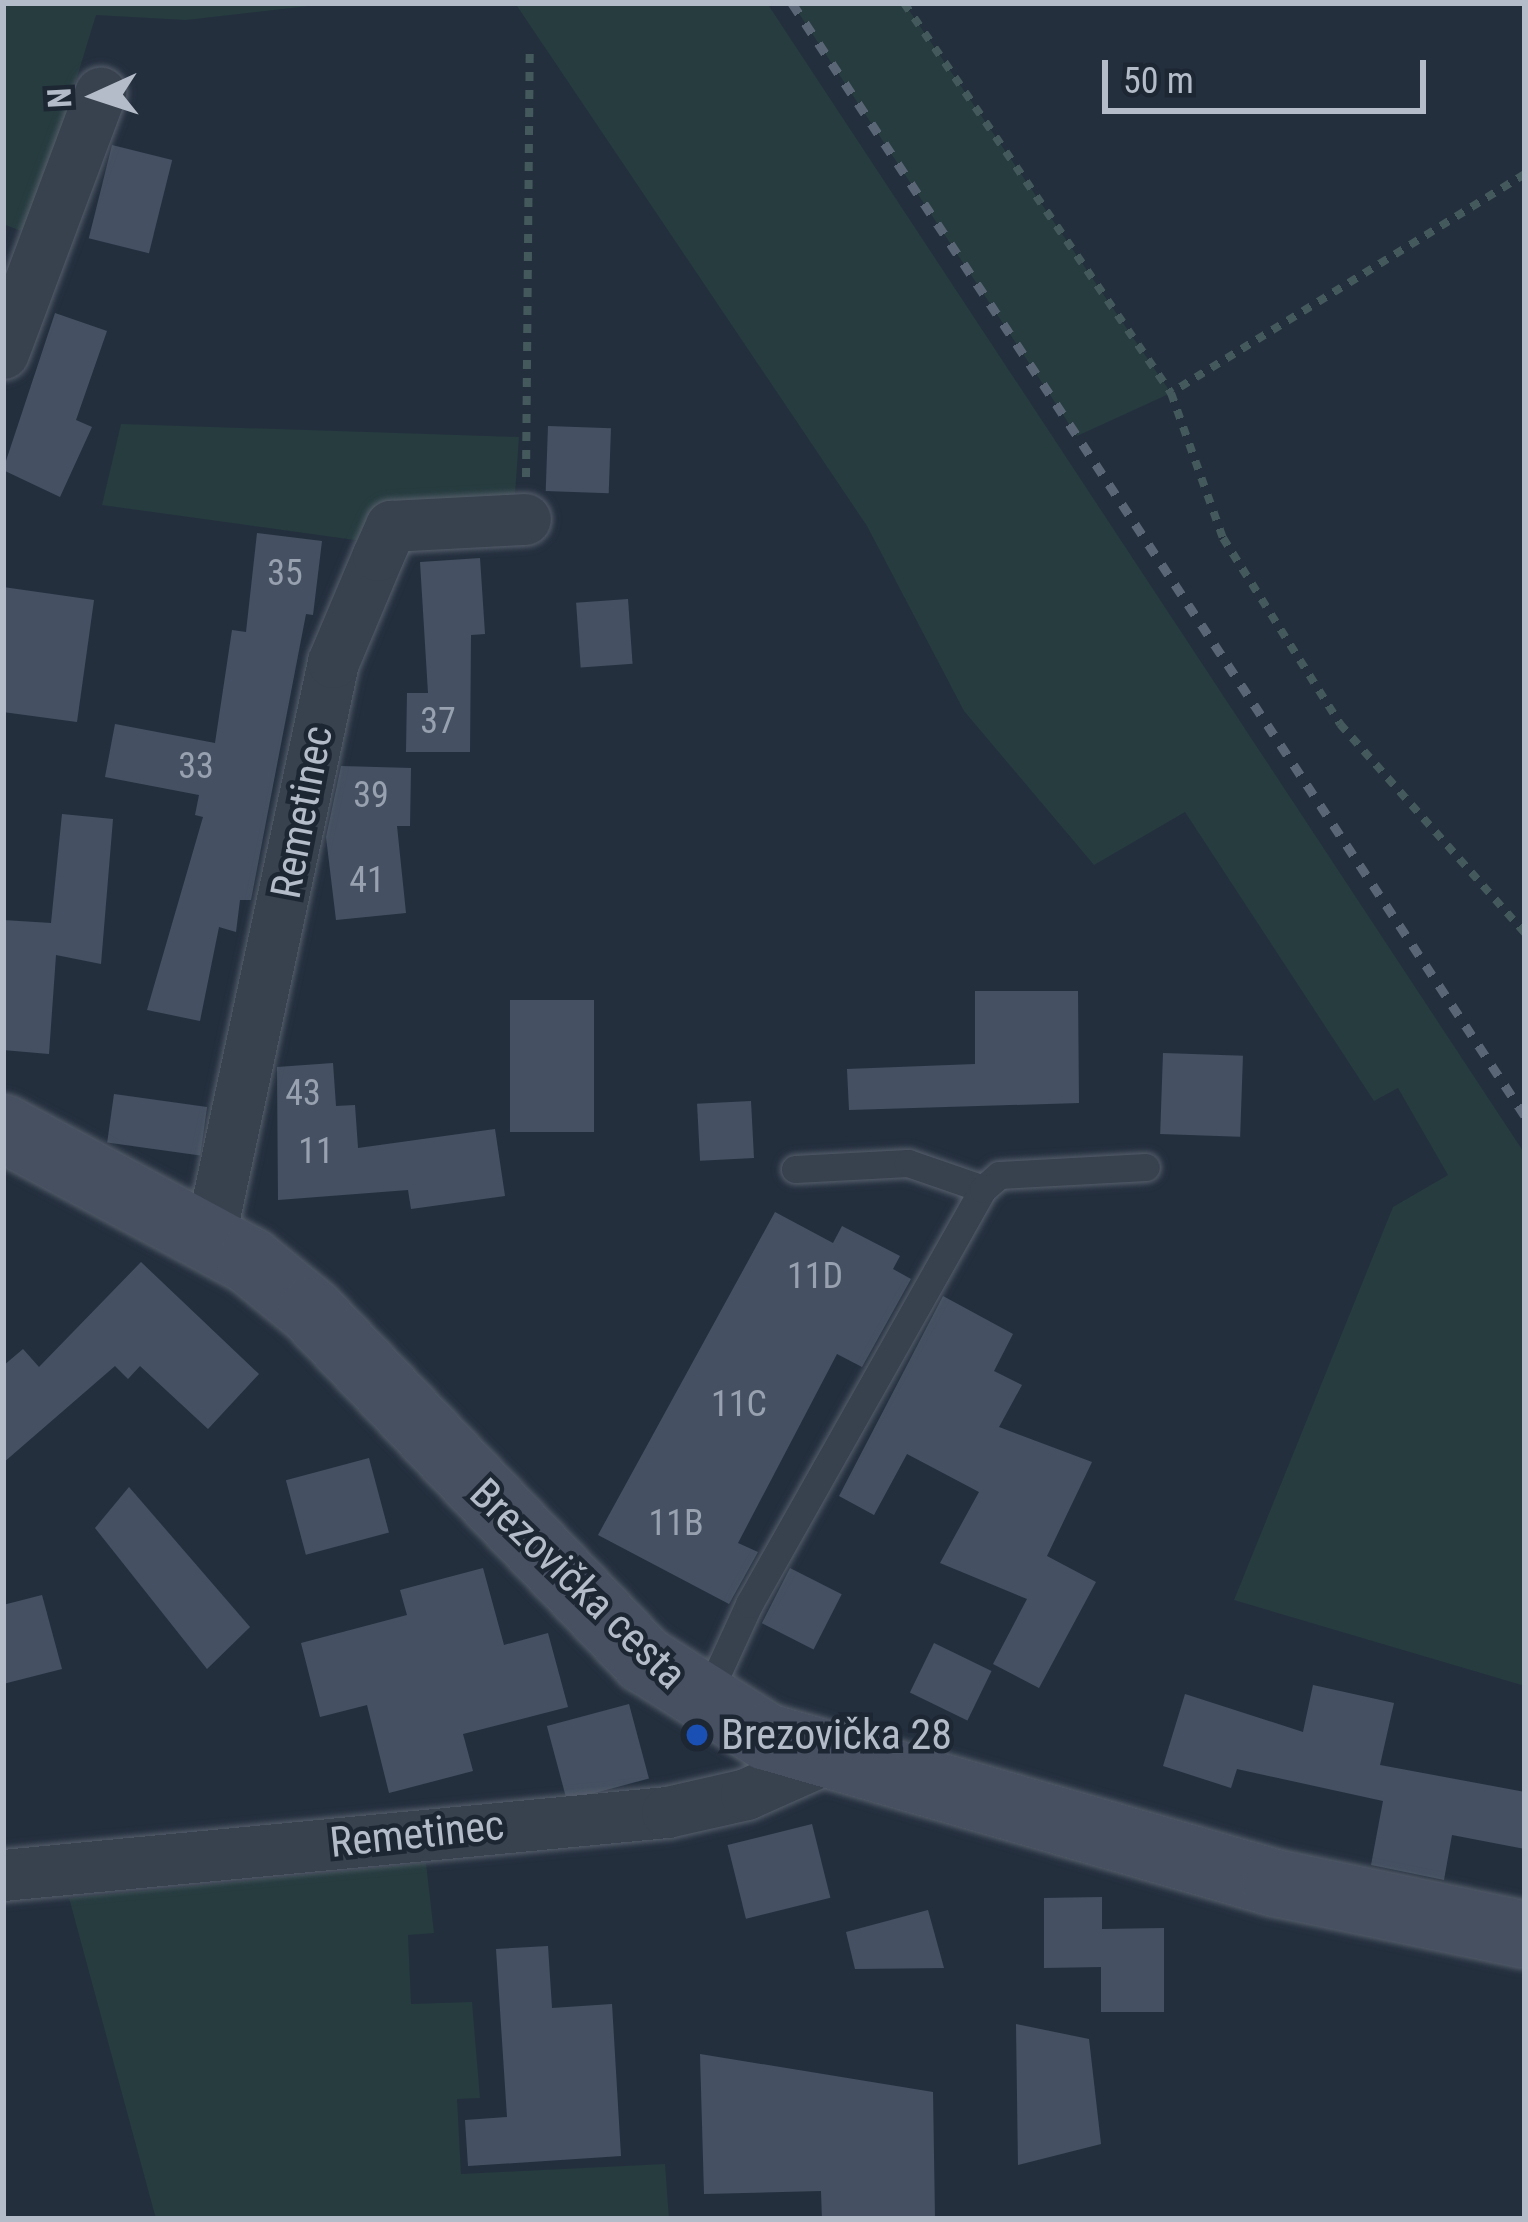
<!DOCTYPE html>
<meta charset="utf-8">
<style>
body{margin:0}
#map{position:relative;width:1528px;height:2222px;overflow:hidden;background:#242f3e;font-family:"Roboto Condensed",sans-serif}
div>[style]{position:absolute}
.green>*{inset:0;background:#263c3f}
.building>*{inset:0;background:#455162;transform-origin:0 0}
.path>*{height:8px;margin-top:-4px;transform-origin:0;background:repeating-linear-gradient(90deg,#44595c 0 9px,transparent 0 18px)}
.roads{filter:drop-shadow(0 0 3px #565f6c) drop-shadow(0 0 3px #565f6c)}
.lane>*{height:27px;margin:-13.5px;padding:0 13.5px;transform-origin:13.5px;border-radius:13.5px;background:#38414e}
.street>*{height:51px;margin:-25.5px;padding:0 25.5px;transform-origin:25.5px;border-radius:25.5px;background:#38414e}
.secondary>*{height:66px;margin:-33px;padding:0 33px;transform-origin:33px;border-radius:33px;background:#465061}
.rail>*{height:9px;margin-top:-4.5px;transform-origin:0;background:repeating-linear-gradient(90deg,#5a6575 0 12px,transparent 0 24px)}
.dots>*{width:33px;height:33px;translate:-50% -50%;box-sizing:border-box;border:6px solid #1d2633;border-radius:50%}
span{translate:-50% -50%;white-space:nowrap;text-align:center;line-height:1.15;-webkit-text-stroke:9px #1d2633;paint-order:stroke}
.number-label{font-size:36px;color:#98a1af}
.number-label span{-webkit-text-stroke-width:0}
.street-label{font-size:42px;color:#b4bcc9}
.poi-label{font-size:42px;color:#b4bcc9}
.left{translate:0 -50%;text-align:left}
.frame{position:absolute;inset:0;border:6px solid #b4bcc9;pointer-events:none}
.north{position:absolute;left:36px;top:36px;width:120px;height:120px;-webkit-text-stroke:9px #1d2633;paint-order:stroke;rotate:267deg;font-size:33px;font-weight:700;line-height:48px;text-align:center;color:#b4bcc9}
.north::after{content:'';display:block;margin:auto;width:42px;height:54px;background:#b4bcc9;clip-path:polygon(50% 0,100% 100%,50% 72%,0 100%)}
.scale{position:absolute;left:1102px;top:60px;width:324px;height:54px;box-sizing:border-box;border:6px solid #b4bcc9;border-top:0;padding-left:15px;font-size:36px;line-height:42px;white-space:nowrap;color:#b4bcc9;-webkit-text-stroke:9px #1d2633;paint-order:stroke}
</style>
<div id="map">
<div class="green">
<i style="clip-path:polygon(3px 3px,335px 3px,186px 20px,96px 15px,29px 234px,3px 224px)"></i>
<i style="clip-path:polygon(515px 3px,767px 3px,1525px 1154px,1525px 1686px,1234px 1600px,1393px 1207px,1448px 1175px,1398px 1088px,1374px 1101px,1185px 812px,1094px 865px,964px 711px,867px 526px)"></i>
<i style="clip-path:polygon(792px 3px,904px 3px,1171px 393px,1077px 436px)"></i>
<i style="clip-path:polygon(121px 424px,519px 437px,514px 509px,362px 541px,102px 505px)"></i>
<i style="clip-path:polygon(426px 1863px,434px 1933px,408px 1935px,411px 2004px,472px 2002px,480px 2098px,457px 2099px,461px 2174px,665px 2164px,669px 2219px,156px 2219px,69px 1898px)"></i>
</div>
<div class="building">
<i style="left:112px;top:145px;width:62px;height:96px;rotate:14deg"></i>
<i style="clip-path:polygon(55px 313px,107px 331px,76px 420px,92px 427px,60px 497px,3px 470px)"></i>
<i style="left:548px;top:426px;width:63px;height:65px;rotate:2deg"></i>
<i style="clip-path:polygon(257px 533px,322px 541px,313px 615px,306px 614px,251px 900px,240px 900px,236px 932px,219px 927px,200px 1021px,147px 1010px,203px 817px,195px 815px,199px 795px,105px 777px,115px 724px,215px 743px,232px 630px,246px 632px)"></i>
<i style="clip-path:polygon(480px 558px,485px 634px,471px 635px,470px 752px,406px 752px,407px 693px,428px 693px,420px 562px)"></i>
<i style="clip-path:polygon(3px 587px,94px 600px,77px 722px,3px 712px)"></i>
<i style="left:628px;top:599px;width:65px;height:52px;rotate:86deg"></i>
<i style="clip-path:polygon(341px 766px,411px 768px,410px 826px,397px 826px,406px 913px,336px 920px,326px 837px)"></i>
<i style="clip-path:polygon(62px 814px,113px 819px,101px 964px,56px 955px,49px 1054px,3px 1050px,3px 920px,51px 923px)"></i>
<i style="clip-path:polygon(975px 991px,1078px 991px,1079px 1103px,849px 1110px,847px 1069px,975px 1064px)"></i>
<i style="left:594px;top:1000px;width:132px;height:84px;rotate:90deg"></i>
<i style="left:1163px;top:1053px;width:80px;height:81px;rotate:2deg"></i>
<i style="clip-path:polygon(333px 1063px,336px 1106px,355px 1105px,358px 1148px,495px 1129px,505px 1196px,411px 1209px,408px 1190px,278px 1200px,277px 1067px)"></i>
<i style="left:114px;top:1094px;width:94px;height:49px;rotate:8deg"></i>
<i style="left:751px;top:1101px;width:57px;height:54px;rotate:87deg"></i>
<i style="clip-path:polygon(775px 1212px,833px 1243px,842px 1226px,900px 1256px,893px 1269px,911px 1279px,862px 1367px,837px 1354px,738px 1543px,758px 1552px,729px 1604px,598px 1535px)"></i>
<i style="clip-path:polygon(141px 1262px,259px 1374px,208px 1429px,140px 1366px,128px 1379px,115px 1366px,3px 1463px,3px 1366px,23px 1349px,39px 1367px)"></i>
<i style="clip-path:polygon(943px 1296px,1013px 1334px,994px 1371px,1022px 1385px,999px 1427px,1092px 1462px,1047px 1556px,1096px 1582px,1039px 1688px,993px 1664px,1027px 1599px,940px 1563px,979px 1492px,907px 1454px,874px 1515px,839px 1496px)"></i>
<i style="left:369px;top:1458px;width:77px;height:86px;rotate:75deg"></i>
<i style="clip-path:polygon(129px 1487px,250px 1627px,207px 1669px,95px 1528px)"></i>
<i style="clip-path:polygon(483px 1568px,504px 1645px,548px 1633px,568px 1707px,463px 1734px,473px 1771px,389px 1793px,367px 1705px,320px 1717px,301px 1643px,407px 1615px,400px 1590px)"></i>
<i style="left:790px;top:1568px;width:58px;height:62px;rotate:27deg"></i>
<i style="clip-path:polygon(42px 1595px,62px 1669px,3px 1684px,3px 1605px)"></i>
<i style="left:934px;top:1643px;width:64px;height:55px;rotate:26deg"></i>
<i style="clip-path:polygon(1313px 1685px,1394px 1703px,1380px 1765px,1525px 1792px,1525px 1849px,1452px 1835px,1444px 1880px,1371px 1865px,1383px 1801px,1237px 1769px,1231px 1788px,1163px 1766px,1185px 1694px,1303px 1732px)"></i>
<i style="left:629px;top:1704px;width:77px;height:85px;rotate:75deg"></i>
<i style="left:812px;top:1824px;width:76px;height:87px;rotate:76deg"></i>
<i style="clip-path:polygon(1102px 1897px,1102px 1929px,1164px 1928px,1164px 2012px,1101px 2012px,1101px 1967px,1044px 1968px,1044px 1898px)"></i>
<i style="clip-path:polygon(928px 1910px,944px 1968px,855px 1969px,846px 1932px)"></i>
<i style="clip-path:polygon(548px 1946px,552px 2008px,612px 2004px,621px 2156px,468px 2166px,465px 2120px,507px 2117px,496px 1949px)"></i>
<i style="clip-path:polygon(1016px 2024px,1089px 2039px,1101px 2144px,1018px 2165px)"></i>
<i style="clip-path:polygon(700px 2054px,933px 2092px,935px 2219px,822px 2219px,821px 2191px,704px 2194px)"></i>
</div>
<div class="path">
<i style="left:904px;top:3px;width:473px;rotate:55.6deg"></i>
<i style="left:1525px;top:174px;width:416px;rotate:148.3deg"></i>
<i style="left:1171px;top:393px;width:154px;rotate:70.3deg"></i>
<i style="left:1223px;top:538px;width:220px;rotate:57.8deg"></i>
<i style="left:1340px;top:724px;width:279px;rotate:48.5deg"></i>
<i style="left:526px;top:477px;width:430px;rotate:-89.5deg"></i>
</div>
<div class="roads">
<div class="lane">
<i style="left:795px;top:1169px;width:113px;rotate:-3deg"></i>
<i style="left:908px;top:1163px;width:79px;rotate:19.1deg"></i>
<i style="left:706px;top:1698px;width:103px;rotate:-65.4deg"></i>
<i style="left:749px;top:1604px;width:476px;rotate:-60.6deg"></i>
<i style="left:983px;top:1189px;width:21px;rotate:-41deg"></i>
<i style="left:999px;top:1175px;width:147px;rotate:-3.1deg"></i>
</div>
<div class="street">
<i style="left:3px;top:353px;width:278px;rotate:-69.5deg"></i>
<i style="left:210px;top:1236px;width:587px;rotate:-77.91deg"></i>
<i style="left:333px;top:662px;width:116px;rotate:-67.2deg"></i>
<i style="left:378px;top:555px;width:32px;rotate:-66deg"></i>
<i style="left:391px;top:526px;width:134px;rotate:-3deg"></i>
<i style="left:3px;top:1875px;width:667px;rotate:-5.42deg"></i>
<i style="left:667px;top:1812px;width:81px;rotate:-12.8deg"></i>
<i style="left:746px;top:1794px;width:83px;rotate:-24.1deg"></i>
</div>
<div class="secondary">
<i style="left:3px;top:1128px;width:281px;rotate:28.3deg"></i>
<i style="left:250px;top:1261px;width:79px;rotate:39.3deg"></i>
<i style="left:311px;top:1311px;width:483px;rotate:46.3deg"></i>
<i style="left:645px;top:1660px;width:144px;rotate:32.3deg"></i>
<i style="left:767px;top:1737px;width:529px;rotate:16.03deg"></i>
<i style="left:1275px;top:1883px;width:255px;rotate:11.7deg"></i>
</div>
</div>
<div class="rail">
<i style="left:792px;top:3px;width:1333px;rotate:56.63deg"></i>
</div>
<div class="dots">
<i style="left:697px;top:1735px;background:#1a4fb4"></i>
</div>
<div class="number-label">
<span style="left:285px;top:574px">35</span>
<span style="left:438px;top:722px">37</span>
<span style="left:196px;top:767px">33</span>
<span style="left:371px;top:796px">39</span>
<span style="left:367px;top:881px">41</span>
<span style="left:303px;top:1094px">43</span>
<span style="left:316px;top:1152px">11</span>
<span style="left:815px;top:1277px">11D</span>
<span style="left:739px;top:1405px">11C</span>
<span style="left:676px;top:1524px">11B</span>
</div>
<div class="street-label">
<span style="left:302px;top:812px;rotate:-79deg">Remetinec</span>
<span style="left:578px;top:1584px;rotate:44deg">Brezovička cesta</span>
<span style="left:417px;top:1834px;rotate:-6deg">Remetinec</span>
</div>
<div class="poi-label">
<span class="left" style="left:721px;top:1735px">Brezovička 28</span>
</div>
<div class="frame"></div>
<div class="north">N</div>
<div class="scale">50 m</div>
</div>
